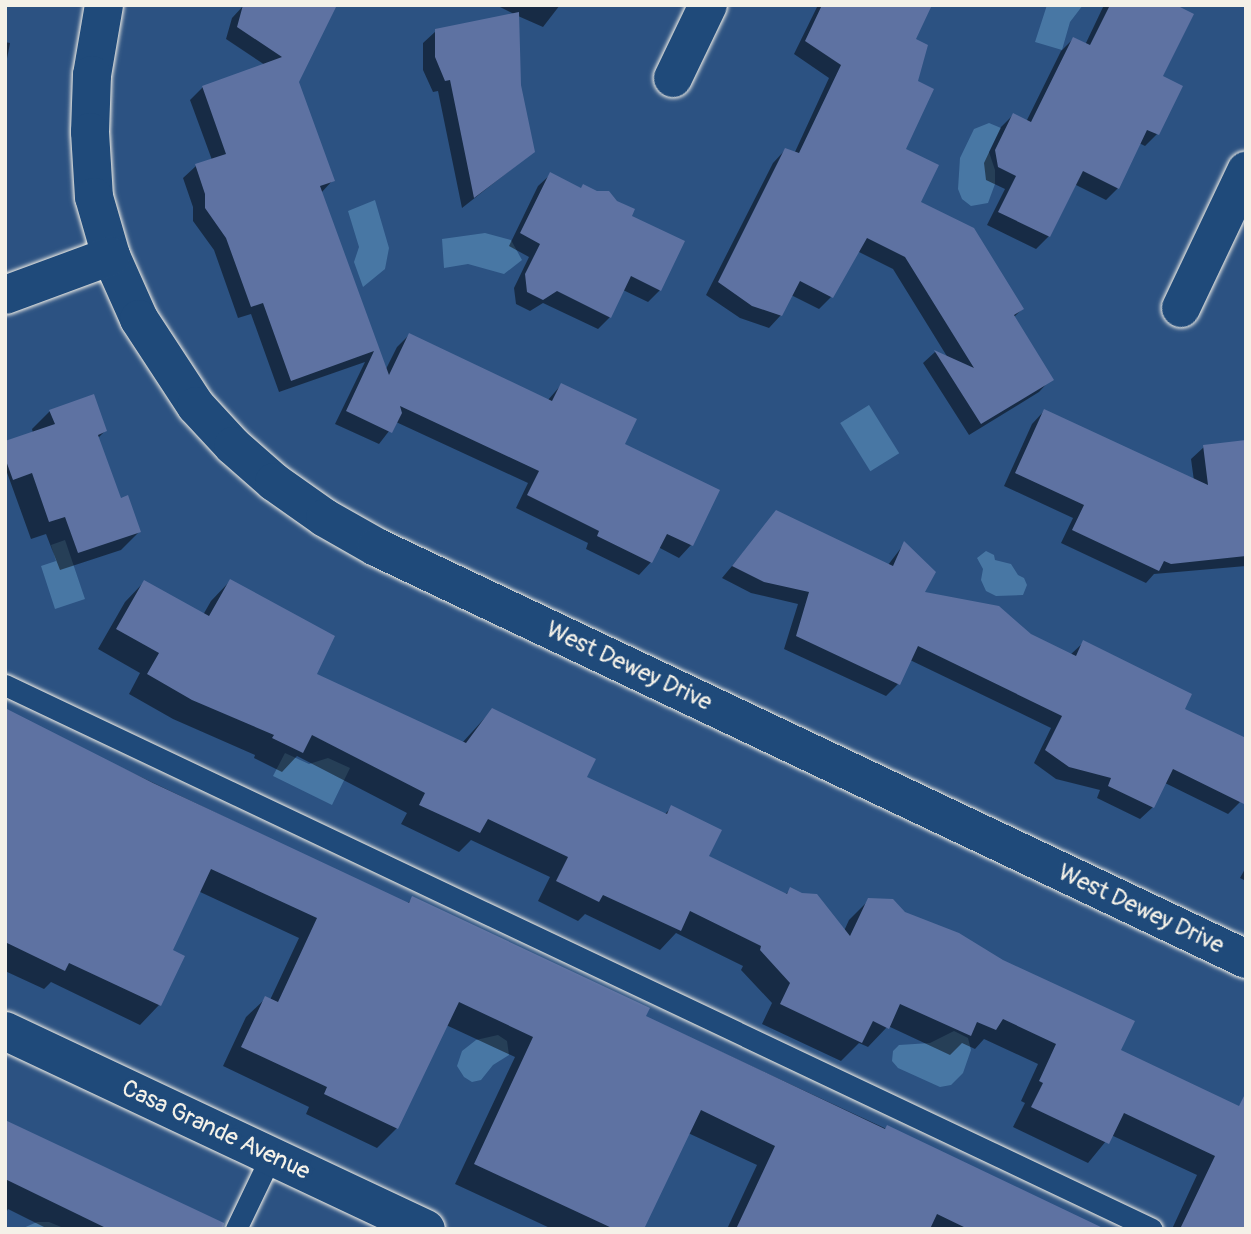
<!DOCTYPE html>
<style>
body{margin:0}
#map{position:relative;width:1251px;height:1234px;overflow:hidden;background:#2c5282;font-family:Pangolin,sans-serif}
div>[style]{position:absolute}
.water>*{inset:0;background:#4877a4;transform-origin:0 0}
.shadow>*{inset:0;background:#0007}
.building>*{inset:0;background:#5e72a2}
.roads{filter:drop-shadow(0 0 2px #f4f1e8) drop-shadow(0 0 2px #f4f1e8)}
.service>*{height:21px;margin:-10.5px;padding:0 10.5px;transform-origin:10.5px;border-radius:10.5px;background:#1f4a7a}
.minor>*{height:38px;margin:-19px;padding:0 19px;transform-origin:19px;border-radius:19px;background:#1f4a7a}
span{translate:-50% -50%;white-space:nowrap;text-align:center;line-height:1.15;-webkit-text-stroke:7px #1f4a7a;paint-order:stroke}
.street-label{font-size:24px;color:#f4f1e8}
.frame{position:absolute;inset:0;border:7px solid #f4f1e8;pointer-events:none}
</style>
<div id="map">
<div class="water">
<i style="clip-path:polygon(1047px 5px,1083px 5px,1070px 22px,1062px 50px,1035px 42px)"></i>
<i style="clip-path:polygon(989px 123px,1001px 128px,989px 152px,995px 170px,995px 184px,988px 203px,971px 206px,962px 199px,958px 189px,960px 158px,974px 129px)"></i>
<i style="clip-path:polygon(375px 200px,389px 248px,385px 269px,363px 287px,354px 262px,359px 247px,348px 211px)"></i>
<i style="clip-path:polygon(485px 233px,511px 240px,522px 260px,504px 274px,468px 264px,444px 268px,442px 239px)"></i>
<i style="left:869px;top:405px;width:57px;height:34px;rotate:58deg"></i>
<i style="clip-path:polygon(65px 540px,85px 599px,55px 609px,41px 566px,56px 561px,51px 545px)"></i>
<i style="clip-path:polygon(986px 551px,994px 555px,995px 560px,1011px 564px,1018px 575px,1024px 578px,1027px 585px,1023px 595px,996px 596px,986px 591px,981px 580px,983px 569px,977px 558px)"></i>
<i style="clip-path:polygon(285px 753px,309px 764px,328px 758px,350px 768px,332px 805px,273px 776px)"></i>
<i style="clip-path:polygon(954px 1031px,968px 1038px,971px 1050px,963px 1073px,951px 1085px,940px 1087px,898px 1068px,892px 1061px,893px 1051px,899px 1045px,930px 1043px)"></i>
<i style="clip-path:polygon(498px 1035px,507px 1041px,509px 1055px,493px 1065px,481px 1080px,472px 1082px,464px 1077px,457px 1066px,462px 1051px,476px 1040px)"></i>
<i style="clip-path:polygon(37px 1222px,49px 1222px,66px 1229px,21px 1229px)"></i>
</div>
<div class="shadow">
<i style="clip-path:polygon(244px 5px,335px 5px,297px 82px,333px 180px,321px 193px,385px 371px,397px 347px,409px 335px,548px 400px,561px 385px,622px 444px,718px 491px,691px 545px,679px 558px,658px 547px,651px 562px,639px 575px,586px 549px,588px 543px,516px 508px,528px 483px,396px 422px,379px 444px,335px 424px,365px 362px,279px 392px,251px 314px,238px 318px,214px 250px,193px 221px,193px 207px,183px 178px,196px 166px,212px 160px,190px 100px,203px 87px,265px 65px,226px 39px,232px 18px)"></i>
<i style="clip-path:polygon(496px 5px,560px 5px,543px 27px,518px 16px,519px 85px,533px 152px,462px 208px,438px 91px,433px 92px,423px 70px,423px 43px,436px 31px,516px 15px)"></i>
<i style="clip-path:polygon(818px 5px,930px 5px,914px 40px,916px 82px,903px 149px,918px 203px,1022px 309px,1013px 318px,1051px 379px,1039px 392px,969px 435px,923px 363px,935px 352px,948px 358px,893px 269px,857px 251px,831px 297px,819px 309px,791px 295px,781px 315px,769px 328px,740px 318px,706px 295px,773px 163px,785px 150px,794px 154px,829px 78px,794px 54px)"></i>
<i style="clip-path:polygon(1104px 5px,1174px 5px,1161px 77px,1157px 134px,1145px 146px,1139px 143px,1118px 188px,1106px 200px,1074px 184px,1049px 236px,1036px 249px,987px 225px,1005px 189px,986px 180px,984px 163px,1001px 127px,1013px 115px,1026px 122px,1061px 51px,1073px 39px,1085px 45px)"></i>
<i style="clip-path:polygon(5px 42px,10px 43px,5px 69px)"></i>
<i style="clip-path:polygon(551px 174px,580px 189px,597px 193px,630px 216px,660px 290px,648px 302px,623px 290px,610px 317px,598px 329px,543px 303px,530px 311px,516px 304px,514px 288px,529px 257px,509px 246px,538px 186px)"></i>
<i style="clip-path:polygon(50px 411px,105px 431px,98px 438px,120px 500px,139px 532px,121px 550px,60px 570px,46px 534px,31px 539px,5px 467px,5px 452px,33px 433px,32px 429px)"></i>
<i style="clip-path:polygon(1044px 411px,1194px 481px,1191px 459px,1204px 447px,1246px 442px,1246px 566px,1154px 574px,1146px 583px,1061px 543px,1073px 518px,1004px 486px,1032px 424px)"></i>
<i style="clip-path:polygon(776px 513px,888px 565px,904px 544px,922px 593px,1030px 636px,1070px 655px,1084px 642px,1182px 710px,1240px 802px,1228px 814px,1165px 783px,1153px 807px,1140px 819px,1097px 798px,1100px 790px,1056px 779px,1034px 763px,1051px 728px,910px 660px,898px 684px,886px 696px,784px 649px,798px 604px,751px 593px,722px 578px)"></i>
<i style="clip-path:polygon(230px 581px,314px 675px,462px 743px,492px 710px,585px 778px,664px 815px,672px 807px,707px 857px,785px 895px,790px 890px,844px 931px,849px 920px,869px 900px,904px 913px,1119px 1051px,1244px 1111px,1246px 1229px,1172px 1229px,1197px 1175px,1111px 1135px,1088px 1163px,1013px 1127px,1025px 1103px,1021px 1101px,1038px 1064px,984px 1039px,975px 1049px,962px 1043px,950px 1055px,888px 1026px,868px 1047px,859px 1043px,841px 1061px,762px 1024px,772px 1003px,741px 970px,743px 966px,676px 933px,660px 950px,585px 914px,578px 921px,538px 901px,550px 877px,471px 840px,459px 852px,401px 824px,407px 813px,297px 756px,282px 772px,254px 758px,255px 755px,173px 719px,129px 694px,140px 673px,98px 649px,125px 602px,144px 582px,203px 615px,211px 601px)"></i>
<i style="clip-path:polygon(5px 712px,407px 904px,413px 898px,644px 1016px,1101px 1229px,727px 1229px,757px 1165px,688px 1133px,642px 1229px,552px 1229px,455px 1184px,515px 1057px,446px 1025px,397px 1128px,377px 1148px,306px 1114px,309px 1107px,223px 1066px,246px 1017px,266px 998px,270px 1000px,299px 938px,198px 891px,170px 951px,182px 956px,159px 1005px,140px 1025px,51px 982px,44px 989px,5px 971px)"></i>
<i style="clip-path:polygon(1246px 867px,1246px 881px,1240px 878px)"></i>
<i style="clip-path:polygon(5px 1121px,182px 1229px,48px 1229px,8px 1209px,5px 1215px)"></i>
</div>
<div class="building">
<i style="clip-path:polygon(243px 5px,337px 5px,299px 82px,335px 181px,320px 186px,389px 375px,409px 333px,552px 401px,561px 383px,637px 419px,625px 444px,720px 490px,693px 546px,667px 534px,652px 563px,597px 536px,599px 531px,527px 495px,539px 471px,400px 406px,402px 413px,392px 433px,346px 411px,374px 351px,291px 381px,263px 303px,251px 307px,226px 238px,205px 208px,205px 194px,195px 164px,226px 154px,202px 86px,282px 57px,237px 27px)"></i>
<i style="clip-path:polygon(822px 5px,932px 5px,916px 39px,928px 45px,918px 81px,934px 89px,906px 149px,939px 165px,921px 202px,974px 228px,1024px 309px,1014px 315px,1054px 380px,981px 424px,934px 350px,974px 368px,905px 257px,867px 238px,833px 298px,800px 281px,782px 316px,752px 306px,718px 282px,785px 148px,799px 153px,841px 65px,805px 41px)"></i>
<i style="clip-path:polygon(1110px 5px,1176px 5px,1194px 14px,1163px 76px,1183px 86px,1159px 135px,1147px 130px,1119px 189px,1083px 171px,1050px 237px,998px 212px,1016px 176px,998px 167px,995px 150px,1013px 113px,1031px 122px,1073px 37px,1090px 45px)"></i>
<i style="clip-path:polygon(519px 12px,521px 85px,535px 152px,474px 198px,450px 80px,445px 81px,435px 57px,435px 29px)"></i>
<i style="clip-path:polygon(550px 172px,581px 188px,583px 184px,597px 191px,609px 191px,617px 201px,635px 209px,632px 216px,685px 241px,661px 291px,631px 276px,611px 318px,557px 291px,543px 300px,527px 292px,525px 274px,540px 244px,520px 233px)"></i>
<i style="clip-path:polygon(94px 394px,107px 431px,98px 435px,121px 498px,128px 495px,141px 532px,78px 553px,65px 517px,49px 522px,32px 473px,13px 480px,5px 458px,5px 441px,55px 424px,49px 410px)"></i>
<i style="clip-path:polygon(1044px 409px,1208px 485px,1203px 445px,1246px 440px,1246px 556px,1171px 564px,1164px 561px,1159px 571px,1072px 530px,1084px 505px,1015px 473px)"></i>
<i style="clip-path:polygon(776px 510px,893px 566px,904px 541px,936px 572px,925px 592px,999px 606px,1031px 634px,1076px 656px,1083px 640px,1192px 694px,1185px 709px,1246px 738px,1246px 805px,1173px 769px,1154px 808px,1108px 786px,1111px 778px,1069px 767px,1045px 750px,1062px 716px,918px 646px,900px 685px,796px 636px,809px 592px,764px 582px,732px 566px)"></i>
<i style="clip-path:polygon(230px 579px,335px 636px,317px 674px,466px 743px,492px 708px,596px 759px,587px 777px,667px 814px,671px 805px,722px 830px,709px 856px,787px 894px,790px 887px,802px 893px,817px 894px,850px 936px,868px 898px,893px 899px,905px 912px,959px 933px,1003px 960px,1135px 1021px,1121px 1050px,1239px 1106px,1246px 1092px,1246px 1229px,1180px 1229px,1215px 1156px,1124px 1113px,1109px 1144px,1031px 1107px,1043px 1083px,1039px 1081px,1056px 1044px,1003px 1019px,996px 1030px,977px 1022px,971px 1036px,900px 1004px,889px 1029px,873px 1021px,862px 1043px,780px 1004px,790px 983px,760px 950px,761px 946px,690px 911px,681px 931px,603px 895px,599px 902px,556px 881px,568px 857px,488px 819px,480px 833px,419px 805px,425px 793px,312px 735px,303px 753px,272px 738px,274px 735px,192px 700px,147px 674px,159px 653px,116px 629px,144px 580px,209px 616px)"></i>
<i style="clip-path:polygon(5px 708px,153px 783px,409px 903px,412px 896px,650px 1008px,646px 1016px,885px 1129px,887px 1125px,1105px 1229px,968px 1229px,937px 1214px,930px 1229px,736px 1229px,775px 1146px,701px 1110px,644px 1229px,614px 1229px,474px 1164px,533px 1037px,459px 1002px,398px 1129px,324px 1094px,327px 1087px,241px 1047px,265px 996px,278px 1002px,317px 918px,211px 869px,173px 950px,185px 956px,161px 1006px,69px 963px,65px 971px,5px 942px)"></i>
<i style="clip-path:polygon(5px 1120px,224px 1223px,223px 1229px,108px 1229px,5px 1179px)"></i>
</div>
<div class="roads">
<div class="service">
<i style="left:5px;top:685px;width:1269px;rotate:25.37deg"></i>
<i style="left:236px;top:1229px;width:81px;rotate:-64.4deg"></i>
</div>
<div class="minor">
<i style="left:104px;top:5px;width:71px;rotate:99.7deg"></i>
<i style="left:92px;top:75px;width:57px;rotate:92deg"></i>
<i style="left:90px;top:132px;width:65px;rotate:86.5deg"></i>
<i style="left:94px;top:197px;width:61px;rotate:73.9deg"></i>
<i style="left:111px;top:256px;width:69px;rotate:66deg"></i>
<i style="left:139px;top:319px;width:104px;rotate:56.8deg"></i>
<i style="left:196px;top:406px;width:54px;rotate:47.2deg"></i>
<i style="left:233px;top:446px;width:55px;rotate:41.3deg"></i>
<i style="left:274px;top:482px;width:62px;rotate:35.2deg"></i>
<i style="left:325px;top:518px;width:59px;rotate:29.6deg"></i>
<i style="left:376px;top:547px;width:963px;rotate:25.34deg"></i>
<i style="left:673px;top:78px;width:81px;rotate:-64.4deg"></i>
<i style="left:5px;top:295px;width:113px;rotate:-20.2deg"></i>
<i style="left:1181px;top:308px;width:152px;rotate:-64.6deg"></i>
<i style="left:5px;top:1031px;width:465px;rotate:25.2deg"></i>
</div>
</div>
<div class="street-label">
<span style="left:629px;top:666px;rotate:25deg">West Dewey Drive</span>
<span style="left:1141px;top:909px;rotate:25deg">West Dewey Drive</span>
<span style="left:216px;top:1130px;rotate:25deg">Casa Grande Avenue</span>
</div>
<div class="frame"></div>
</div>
